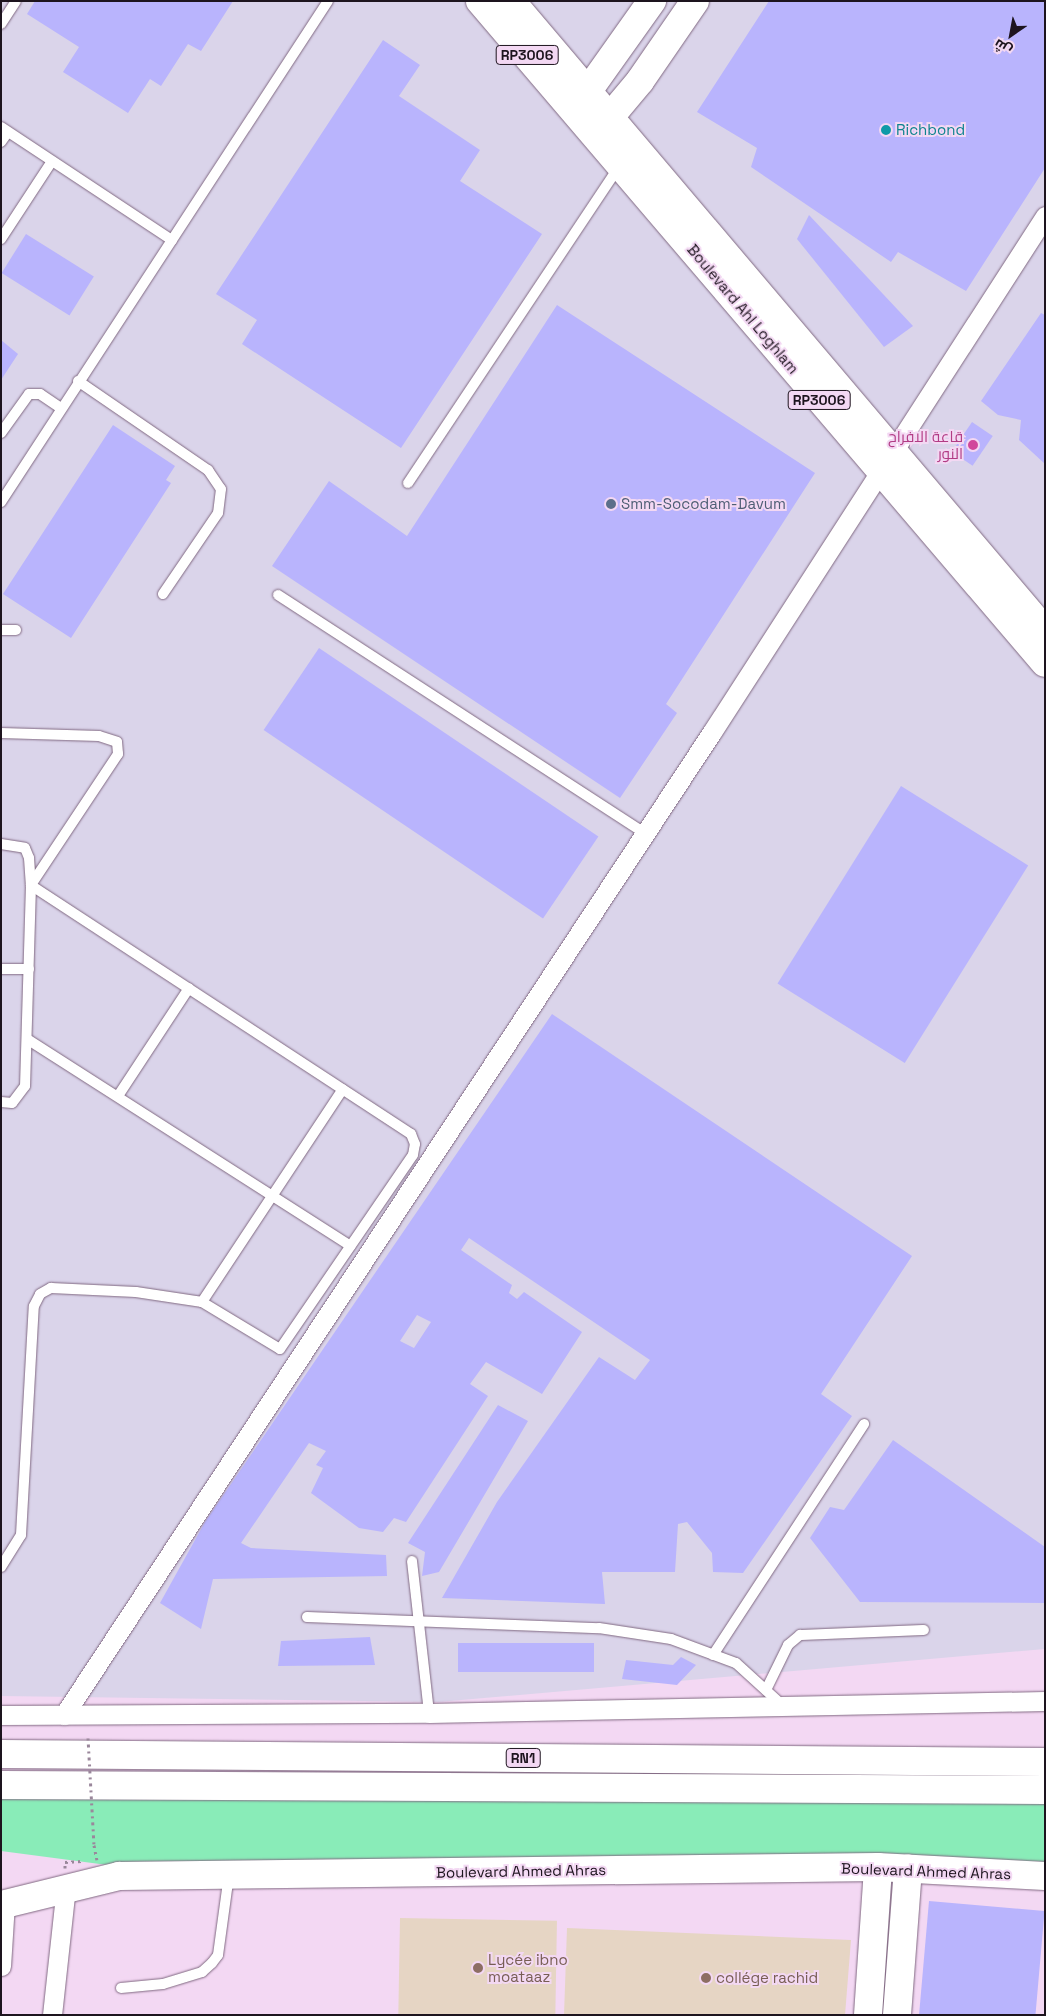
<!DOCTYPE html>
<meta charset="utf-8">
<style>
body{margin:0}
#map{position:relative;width:1046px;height:2016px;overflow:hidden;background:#f3d8f3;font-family:"Space Grotesk",Cairo,sans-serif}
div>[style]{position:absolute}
.industrial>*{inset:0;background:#dad4ea}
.education>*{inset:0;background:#e6d5c4;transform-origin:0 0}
.green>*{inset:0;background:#89ecb8}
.building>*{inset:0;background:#b9b4fd;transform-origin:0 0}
.path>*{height:3px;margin-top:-1.5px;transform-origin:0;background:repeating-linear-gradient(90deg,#9a879b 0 2.5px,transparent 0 6.5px)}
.roads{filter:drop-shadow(0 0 1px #816982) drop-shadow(0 0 1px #816982)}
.lane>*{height:10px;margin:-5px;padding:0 5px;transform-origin:5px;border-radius:5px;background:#fff}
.street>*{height:19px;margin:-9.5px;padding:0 9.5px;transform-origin:9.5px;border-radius:9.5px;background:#fff}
.secondary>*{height:28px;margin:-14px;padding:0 14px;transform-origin:14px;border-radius:14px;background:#fff}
.primary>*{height:28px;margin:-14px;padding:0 14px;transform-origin:14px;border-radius:14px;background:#fff}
.highway>*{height:28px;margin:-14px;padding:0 14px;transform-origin:14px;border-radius:14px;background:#fff}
.path-bridge>*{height:3px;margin-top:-1.5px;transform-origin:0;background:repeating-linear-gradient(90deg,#9a879b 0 2.5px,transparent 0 6.5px)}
.dots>*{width:14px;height:14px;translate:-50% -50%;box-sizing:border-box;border:2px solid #f3d8f3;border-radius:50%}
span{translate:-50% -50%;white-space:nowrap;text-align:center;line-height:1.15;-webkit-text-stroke:4px #f3d8f3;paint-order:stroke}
.shield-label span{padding:1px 4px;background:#f3d8f3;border:1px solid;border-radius:4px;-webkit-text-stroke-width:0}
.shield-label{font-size:14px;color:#1d141e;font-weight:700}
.culture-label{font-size:15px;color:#0d838f}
.left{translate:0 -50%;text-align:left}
.street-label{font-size:15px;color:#1d141e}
.hotel-label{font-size:15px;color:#b23c85}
.right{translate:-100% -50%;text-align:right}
.service-label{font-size:15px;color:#4e5e75}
.education-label{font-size:15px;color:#785e54}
.frame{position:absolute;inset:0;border:2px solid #1d141e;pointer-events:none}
.north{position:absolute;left:986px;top:10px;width:50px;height:50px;-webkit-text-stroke:4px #f3d8f3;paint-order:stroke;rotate:213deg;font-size:14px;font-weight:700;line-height:20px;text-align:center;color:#1d141e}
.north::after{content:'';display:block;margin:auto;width:18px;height:22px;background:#1d141e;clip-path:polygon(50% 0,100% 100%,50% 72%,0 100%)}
</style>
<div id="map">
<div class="industrial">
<i style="clip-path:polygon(1px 1px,1045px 1px,1045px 1649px,438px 1702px,1px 1696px)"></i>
</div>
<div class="education">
<i style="left:400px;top:1918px;width:157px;height:97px;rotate:1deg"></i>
<i style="clip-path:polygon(567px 1928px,851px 1940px,845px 2015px,564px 2015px)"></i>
</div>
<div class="green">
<i style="clip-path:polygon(1px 1785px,1045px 1790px,1045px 1877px,153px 1871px,1px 1851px)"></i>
</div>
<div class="building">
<i style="clip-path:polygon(35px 1px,233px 1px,201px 51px,188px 44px,161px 86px,150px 79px,128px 113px,63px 72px,79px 47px,27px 14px)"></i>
<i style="clip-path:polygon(769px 1px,1045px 1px,1045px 168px,966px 291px,898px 252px,891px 262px,751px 167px,757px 148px,697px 112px)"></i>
<i style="clip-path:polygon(383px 40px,420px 65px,399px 96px,480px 150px,460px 181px,542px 234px,401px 448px,242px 344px,257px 320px,216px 294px)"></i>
<i style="clip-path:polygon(809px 215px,913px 326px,884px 347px,797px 239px)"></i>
<i style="left:26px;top:234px;width:80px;height:46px;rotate:32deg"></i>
<i style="clip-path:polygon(557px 305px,815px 473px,666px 704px,677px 713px,620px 798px,272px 566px,329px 481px,407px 536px)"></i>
<i style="clip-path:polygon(1041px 313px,1045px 315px,1045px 464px,1019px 440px,1021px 420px,998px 415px,981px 401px)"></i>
<i style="clip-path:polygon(1px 340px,18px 354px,1px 380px)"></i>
<i style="left:972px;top:422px;width:25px;height:36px;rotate:34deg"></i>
<i style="clip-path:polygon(113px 425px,175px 466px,166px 480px,171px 483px,71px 638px,3px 594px)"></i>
<i style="left:319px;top:648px;width:337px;height:99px;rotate:34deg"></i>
<i style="left:901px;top:786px;width:150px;height:233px;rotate:32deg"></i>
<i style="clip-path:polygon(evenodd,552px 1014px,912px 1256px,821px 1394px,852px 1416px,743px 1573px,713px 1572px,712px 1553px,687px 1522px,678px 1524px,675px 1572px,602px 1572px,605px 1604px,442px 1598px,497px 1502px,599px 1357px,635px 1380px,650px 1360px,469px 1238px,461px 1250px,512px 1285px,509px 1293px,517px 1299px,524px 1292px,582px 1332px,542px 1394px,486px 1362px,470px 1384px,488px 1396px,406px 1522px,394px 1518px,383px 1532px,359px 1528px,311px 1493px,323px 1468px,316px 1465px,326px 1451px,309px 1443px,241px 1543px,251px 1548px,386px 1555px,387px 1576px,213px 1579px,201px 1629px,160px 1603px,205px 1522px,552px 1014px,417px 1315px,431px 1322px,414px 1348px,400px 1341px,417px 1315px)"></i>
<i style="clip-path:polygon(498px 1405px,528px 1421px,439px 1572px,422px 1576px,425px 1552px,408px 1543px)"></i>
<i style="clip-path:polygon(893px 1440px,1045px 1547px,1045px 1603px,860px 1602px,810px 1538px,830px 1507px,844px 1510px)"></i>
<i style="clip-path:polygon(370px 1637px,375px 1665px,278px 1666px,281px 1641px)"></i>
<i style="left:458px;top:1643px;width:136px;height:29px"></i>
<i style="clip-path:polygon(681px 1657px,696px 1665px,677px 1685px,622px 1679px,626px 1660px,673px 1665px)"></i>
<i style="left:929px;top:1901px;width:116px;height:114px;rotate:5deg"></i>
</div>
<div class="path">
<i style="left:94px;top:1845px;width:15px;rotate:79deg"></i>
<i style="left:65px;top:1868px;width:6px;rotate:-90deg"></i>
<i style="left:65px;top:1862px;width:17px;rotate:-3deg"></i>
</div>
<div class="roads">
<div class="lane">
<i style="left:1px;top:24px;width:27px;rotate:-57deg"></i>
<i style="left:1px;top:127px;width:205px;rotate:33.5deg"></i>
<i style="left:1px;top:142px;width:12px;rotate:-55deg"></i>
<i style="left:1px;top:239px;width:93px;rotate:-56.8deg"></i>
<i style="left:78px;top:381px;width:158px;rotate:34.4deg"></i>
<i style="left:208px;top:470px;width:23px;rotate:56deg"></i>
<i style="left:221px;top:489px;width:24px;rotate:97deg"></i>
<i style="left:218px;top:513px;width:98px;rotate:124.2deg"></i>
<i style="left:1px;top:433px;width:48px;rotate:-54.3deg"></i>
<i style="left:29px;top:394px;width:11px"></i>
<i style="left:40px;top:394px;width:25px;rotate:34deg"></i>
<i style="left:408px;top:483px;width:382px;rotate:-56.3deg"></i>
<i style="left:1px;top:502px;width:598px;rotate:-56.87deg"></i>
<i style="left:278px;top:595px;width:437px;rotate:33deg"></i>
<i style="left:1px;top:630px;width:15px"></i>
<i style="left:1px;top:733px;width:98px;rotate:1.8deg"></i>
<i style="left:99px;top:736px;width:19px;rotate:18deg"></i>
<i style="left:117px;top:742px;width:12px;rotate:85deg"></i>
<i style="left:118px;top:754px;width:157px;rotate:123.6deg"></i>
<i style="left:1px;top:844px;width:24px;rotate:9deg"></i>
<i style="left:25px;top:848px;width:11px;rotate:68deg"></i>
<i style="left:29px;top:858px;width:27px;rotate:86deg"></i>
<i style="left:31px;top:885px;width:201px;rotate:91.7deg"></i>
<i style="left:25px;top:1086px;width:21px;rotate:127deg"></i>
<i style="left:12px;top:1103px;width:11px;rotate:-175deg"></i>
<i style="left:1px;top:969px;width:28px"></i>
<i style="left:27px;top:1039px;width:384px;rotate:32.6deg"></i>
<i style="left:118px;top:1096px;width:129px;rotate:-56.7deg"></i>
<i style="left:202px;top:1302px;width:255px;rotate:-56.5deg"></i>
<i style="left:412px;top:1561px;width:153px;rotate:83.6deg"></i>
<i style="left:1px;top:1567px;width:38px;rotate:-58deg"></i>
<i style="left:21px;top:1535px;width:229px;rotate:-86.8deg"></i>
<i style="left:34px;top:1306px;width:13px;rotate:-63deg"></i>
<i style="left:40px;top:1294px;width:13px;rotate:-29deg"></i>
<i style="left:51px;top:1288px;width:85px;rotate:2.7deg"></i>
<i style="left:136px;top:1292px;width:67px;rotate:8.6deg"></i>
<i style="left:202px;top:1302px;width:91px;rotate:31.1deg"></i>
<i style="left:280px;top:1349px;width:235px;rotate:-55.6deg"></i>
<i style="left:413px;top:1155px;width:11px;rotate:-80deg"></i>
<i style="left:415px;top:1144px;width:11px;rotate:-112deg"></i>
<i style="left:411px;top:1134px;width:454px;rotate:-146.8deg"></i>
<i style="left:307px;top:1617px;width:292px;rotate:2.2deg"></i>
<i style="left:599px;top:1628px;width:73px;rotate:8.7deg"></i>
<i style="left:671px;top:1639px;width:69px;rotate:20.3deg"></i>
<i style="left:736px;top:1663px;width:62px;rotate:42.4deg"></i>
<i style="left:713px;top:1655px;width:276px;rotate:-56.8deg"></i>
<i style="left:766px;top:1690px;width:50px;rotate:-63.9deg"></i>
<i style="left:788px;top:1645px;width:16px;rotate:-40deg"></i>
<i style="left:800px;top:1635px;width:124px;rotate:-2.3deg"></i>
<i style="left:121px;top:1988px;width:42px;rotate:-5.4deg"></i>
<i style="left:163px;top:1984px;width:41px;rotate:-17.1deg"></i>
<i style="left:202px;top:1972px;width:13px;rotate:-42deg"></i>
<i style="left:212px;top:1963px;width:10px;rotate:-53deg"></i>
<i style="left:218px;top:1955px;width:81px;rotate:-82.2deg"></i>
</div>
<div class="street">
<i style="left:1px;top:1715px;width:428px;rotate:-0.3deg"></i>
<i style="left:429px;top:1713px;width:616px;rotate:-1.12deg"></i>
<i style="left:64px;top:1715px;width:1177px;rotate:-56.61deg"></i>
<i style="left:712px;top:732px;width:614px;rotate:-57.16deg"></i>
<i style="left:1px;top:1966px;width:63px;rotate:-86.4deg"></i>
<i style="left:52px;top:2015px;width:130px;rotate:-83.8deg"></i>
</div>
<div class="secondary">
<i style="left:1px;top:1905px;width:122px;rotate:-13.8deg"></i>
<i style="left:119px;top:1876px;width:759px;rotate:-0.68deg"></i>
<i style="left:878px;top:1867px;width:167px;rotate:3.1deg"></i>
<i style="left:868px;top:2015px;width:148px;rotate:-86.1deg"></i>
<i style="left:897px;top:2015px;width:147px;rotate:-85.7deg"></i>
</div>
<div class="primary">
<i style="left:480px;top:1px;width:870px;rotate:49.52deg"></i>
<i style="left:511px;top:1px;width:826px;rotate:49.71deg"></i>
<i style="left:578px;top:105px;width:128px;rotate:-54.6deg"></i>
<i style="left:599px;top:130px;width:64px;rotate:-50.1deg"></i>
<i style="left:640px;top:81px;width:97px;rotate:-55.5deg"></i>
</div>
<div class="highway">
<i style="left:1px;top:1754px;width:1044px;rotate:0.44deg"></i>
<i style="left:1px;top:1785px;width:1044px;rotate:0.27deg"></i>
</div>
</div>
<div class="path-bridge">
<i style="left:88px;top:1738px;width:107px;rotate:86.8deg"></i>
</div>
<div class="dots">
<i style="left:886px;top:130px;background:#0f9aa8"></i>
<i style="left:973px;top:445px;background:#d1479c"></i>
<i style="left:611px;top:504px;background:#5c6f8a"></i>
<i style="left:478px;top:1968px;background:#8d6e63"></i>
<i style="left:706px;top:1978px;background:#8d6e63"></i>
</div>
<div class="shield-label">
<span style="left:527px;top:55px">RP3006</span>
<span style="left:819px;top:400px">RP3006</span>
<span style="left:523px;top:1758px">RN1</span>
</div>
<div class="culture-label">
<span class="left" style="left:896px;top:130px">Richbond</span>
</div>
<div class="street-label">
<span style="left:743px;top:309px;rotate:50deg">Boulevard Ahl Loghlam</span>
<span style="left:521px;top:1871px;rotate:-1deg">Boulevard Ahmed Ahras</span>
<span style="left:926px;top:1871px;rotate:2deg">Boulevard Ahmed Ahras</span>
</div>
<div class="hotel-label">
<span class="right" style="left:963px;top:445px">قاعة الافراح<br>النور</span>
</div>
<div class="service-label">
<span class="left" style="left:621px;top:504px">Smm-Socodam-Davum</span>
</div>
<div class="education-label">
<span class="left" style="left:488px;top:1968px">Lycée ibno<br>moataaz</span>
<span class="left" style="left:716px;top:1978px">collége rachid</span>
</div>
<div class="frame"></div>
<div class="north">ش</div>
</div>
